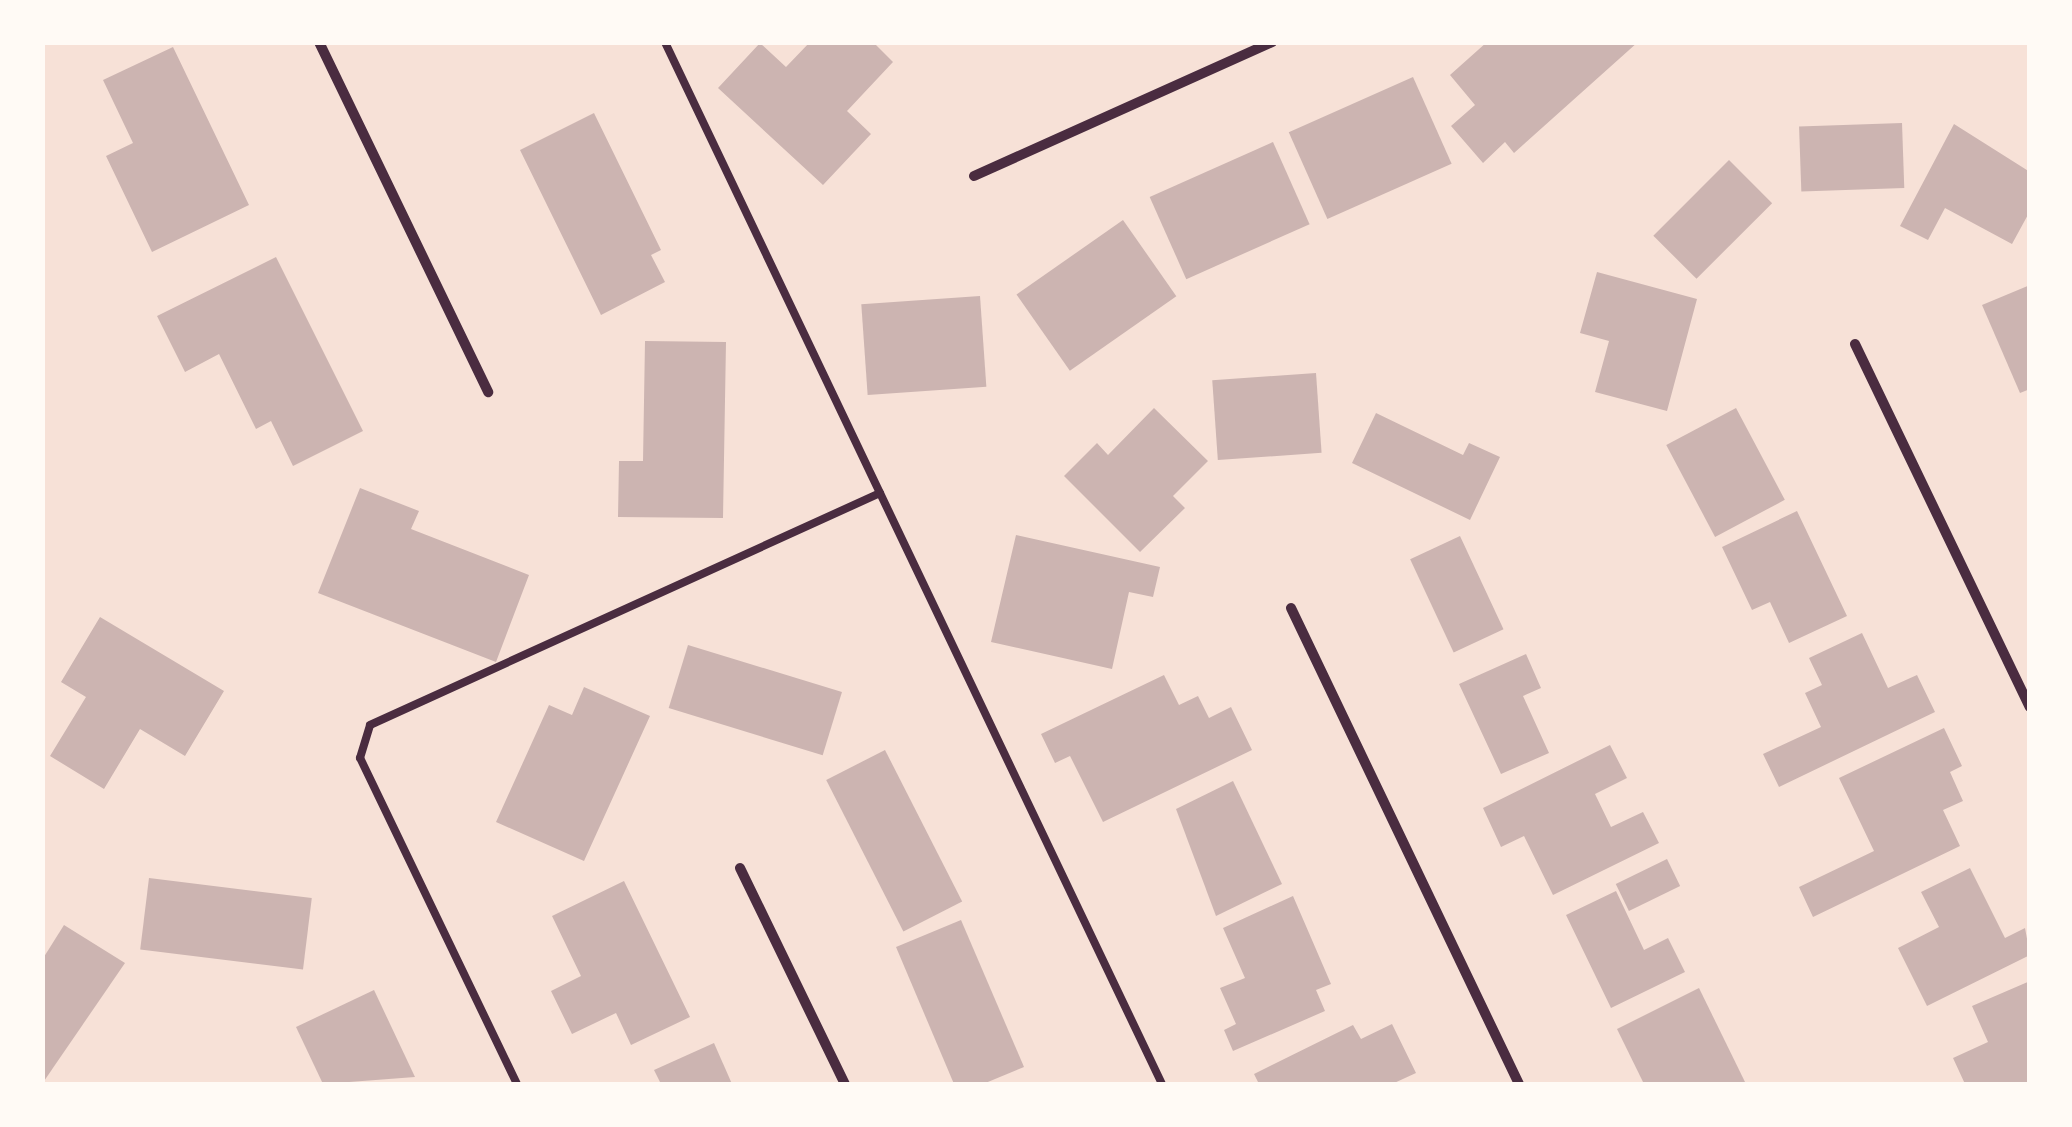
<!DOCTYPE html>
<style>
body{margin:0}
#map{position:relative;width:2072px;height:1127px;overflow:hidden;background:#f7e1d7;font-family:"Space Grotesk",sans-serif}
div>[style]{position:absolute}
.building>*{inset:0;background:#ccb4b1;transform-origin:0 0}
.service>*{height:8px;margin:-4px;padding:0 4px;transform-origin:4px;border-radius:4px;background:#4a2c40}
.minor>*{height:10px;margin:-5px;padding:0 5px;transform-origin:5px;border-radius:5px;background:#4a2c40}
span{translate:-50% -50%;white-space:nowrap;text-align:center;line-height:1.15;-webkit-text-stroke:8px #fffaf5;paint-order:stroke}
.frame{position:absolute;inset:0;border:45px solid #fffaf5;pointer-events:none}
</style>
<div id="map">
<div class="building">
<i style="clip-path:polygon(810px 42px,873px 42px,893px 62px,847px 111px,871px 134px,823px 185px,718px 88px,760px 43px,786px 67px)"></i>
<i style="clip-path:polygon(1487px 42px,1638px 42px,1514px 153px,1505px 142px,1483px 163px,1451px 126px,1475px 105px,1450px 75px)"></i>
<i style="clip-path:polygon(173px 47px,249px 205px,152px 252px,106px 156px,133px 143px,103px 80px)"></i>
<i style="left:1413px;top:77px;width:95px;height:136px;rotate:66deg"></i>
<i style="clip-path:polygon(594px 113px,661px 250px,651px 255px,665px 282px,601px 315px,520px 150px)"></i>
<i style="left:1902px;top:123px;width:65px;height:103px;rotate:88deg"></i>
<i style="clip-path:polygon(1954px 124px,2030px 172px,2030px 211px,2012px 244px,1945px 208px,1928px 240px,1900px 226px)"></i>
<i style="left:1273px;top:142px;width:90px;height:135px;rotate:66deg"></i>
<i style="left:1729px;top:160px;width:61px;height:107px;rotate:45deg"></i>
<i style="left:1123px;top:220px;width:93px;height:130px;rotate:55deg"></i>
<i style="clip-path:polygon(276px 257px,363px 431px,293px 466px,271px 421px,256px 429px,219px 354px,185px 372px,157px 316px)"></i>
<i style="clip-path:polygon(1597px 272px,1697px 299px,1667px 411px,1595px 392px,1609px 341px,1580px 333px)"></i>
<i style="clip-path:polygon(2030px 285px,2030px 389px,2020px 393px,1982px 305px)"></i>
<i style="left:980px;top:296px;width:91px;height:119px;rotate:86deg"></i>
<i style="clip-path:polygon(645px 341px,726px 342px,723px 518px,618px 517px,619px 461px,643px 461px)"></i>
<i style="left:1316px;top:373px;width:80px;height:104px;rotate:86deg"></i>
<i style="clip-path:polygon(1154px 408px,1208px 461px,1173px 496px,1185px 508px,1140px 552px,1064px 476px,1097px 443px,1108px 455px)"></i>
<i style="left:1736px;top:408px;width:104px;height:79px;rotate:62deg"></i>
<i style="clip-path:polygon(1376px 413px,1463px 455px,1469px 443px,1500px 457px,1470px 520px,1352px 463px)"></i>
<i style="clip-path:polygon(360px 488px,419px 511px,411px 529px,529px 575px,496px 662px,318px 593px)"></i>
<i style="clip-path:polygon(1797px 511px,1847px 616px,1789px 643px,1770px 602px,1752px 610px,1722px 547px)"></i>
<i style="clip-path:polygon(1016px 535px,1160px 567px,1153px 597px,1129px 592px,1112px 669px,991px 642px)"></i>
<i style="left:1460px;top:536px;width:103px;height:55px;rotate:65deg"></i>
<i style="clip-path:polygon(100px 617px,224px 691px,185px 756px,140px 729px,104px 789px,50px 756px,86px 697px,61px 682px)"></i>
<i style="clip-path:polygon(1862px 633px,1888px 688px,1917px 675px,1935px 712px,1779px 787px,1763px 754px,1821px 727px,1805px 693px,1822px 685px,1809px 658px)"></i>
<i style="left:688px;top:645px;width:161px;height:66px;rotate:17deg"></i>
<i style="clip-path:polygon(1526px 654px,1541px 688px,1523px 696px,1549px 753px,1501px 774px,1459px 684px)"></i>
<i style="clip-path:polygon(1164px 675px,1179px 705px,1198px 696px,1209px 718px,1231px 707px,1252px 750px,1103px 822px,1070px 756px,1055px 763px,1041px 734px)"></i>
<i style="clip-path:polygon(584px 687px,650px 716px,584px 861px,496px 822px,549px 705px,572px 715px)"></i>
<i style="clip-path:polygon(1944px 728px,1962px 766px,1950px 772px,1963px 801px,1943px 810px,1960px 846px,1813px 917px,1799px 887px,1874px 851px,1839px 778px)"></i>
<i style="clip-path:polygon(1610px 745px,1627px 778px,1595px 794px,1611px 827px,1643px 812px,1659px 843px,1553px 895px,1524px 836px,1501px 847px,1483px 808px)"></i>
<i style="left:885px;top:750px;width:170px;height:66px;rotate:63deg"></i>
<i style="clip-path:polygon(1233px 781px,1282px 884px,1216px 916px,1176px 809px)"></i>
<i style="left:1667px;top:859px;width:30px;height:57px;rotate:64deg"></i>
<i style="clip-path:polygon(1970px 868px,2005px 938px,2025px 928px,2030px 955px,1927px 1006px,1898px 948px,1939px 927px,1921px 892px)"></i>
<i style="left:149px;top:878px;width:164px;height:72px;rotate:7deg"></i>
<i style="clip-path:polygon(624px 881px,690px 1017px,631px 1045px,616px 1013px,572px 1034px,551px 991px,581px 976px,552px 916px)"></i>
<i style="clip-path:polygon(1616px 891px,1644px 950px,1668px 938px,1685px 972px,1611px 1008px,1566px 915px)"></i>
<i style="clip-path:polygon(1293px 896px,1331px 984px,1316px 990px,1325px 1011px,1233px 1051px,1224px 1030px,1236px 1024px,1220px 988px,1245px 978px,1223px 928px)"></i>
<i style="clip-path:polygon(961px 920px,1024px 1067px,983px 1084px,954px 1084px,896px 947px)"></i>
<i style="clip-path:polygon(64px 925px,125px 963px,42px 1084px,42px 960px)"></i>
<i style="clip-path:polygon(2030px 981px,2030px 1084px,1965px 1084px,1953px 1058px,1988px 1042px,1972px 1006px)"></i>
<i style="clip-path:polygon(1699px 988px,1746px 1084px,1644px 1084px,1617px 1029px)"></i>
<i style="clip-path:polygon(374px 990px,415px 1077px,323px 1084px,296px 1027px)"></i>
<i style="clip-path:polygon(1392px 1024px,1416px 1073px,1392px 1084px,1259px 1084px,1254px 1074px,1353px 1025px,1361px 1039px)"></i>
<i style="clip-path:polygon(714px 1043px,732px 1084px,661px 1084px,654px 1070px)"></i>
</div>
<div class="service">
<i style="left:880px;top:493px;width:655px;rotate:64.49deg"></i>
<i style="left:517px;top:1084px;width:362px;rotate:-115.7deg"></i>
<i style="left:360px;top:758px;width:34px;rotate:-73deg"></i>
<i style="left:370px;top:725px;width:560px;rotate:-24.46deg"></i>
<i style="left:880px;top:493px;width:500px;rotate:-115.5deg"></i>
</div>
<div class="minor">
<i style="left:319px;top:42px;width:389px;rotate:64.2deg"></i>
<i style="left:974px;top:176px;width:327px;rotate:-24.2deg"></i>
<i style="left:1855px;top:344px;width:403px;rotate:64.3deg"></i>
<i style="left:1291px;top:608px;width:528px;rotate:64.41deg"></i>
<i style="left:740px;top:868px;width:240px;rotate:64.1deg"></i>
</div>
<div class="frame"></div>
</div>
